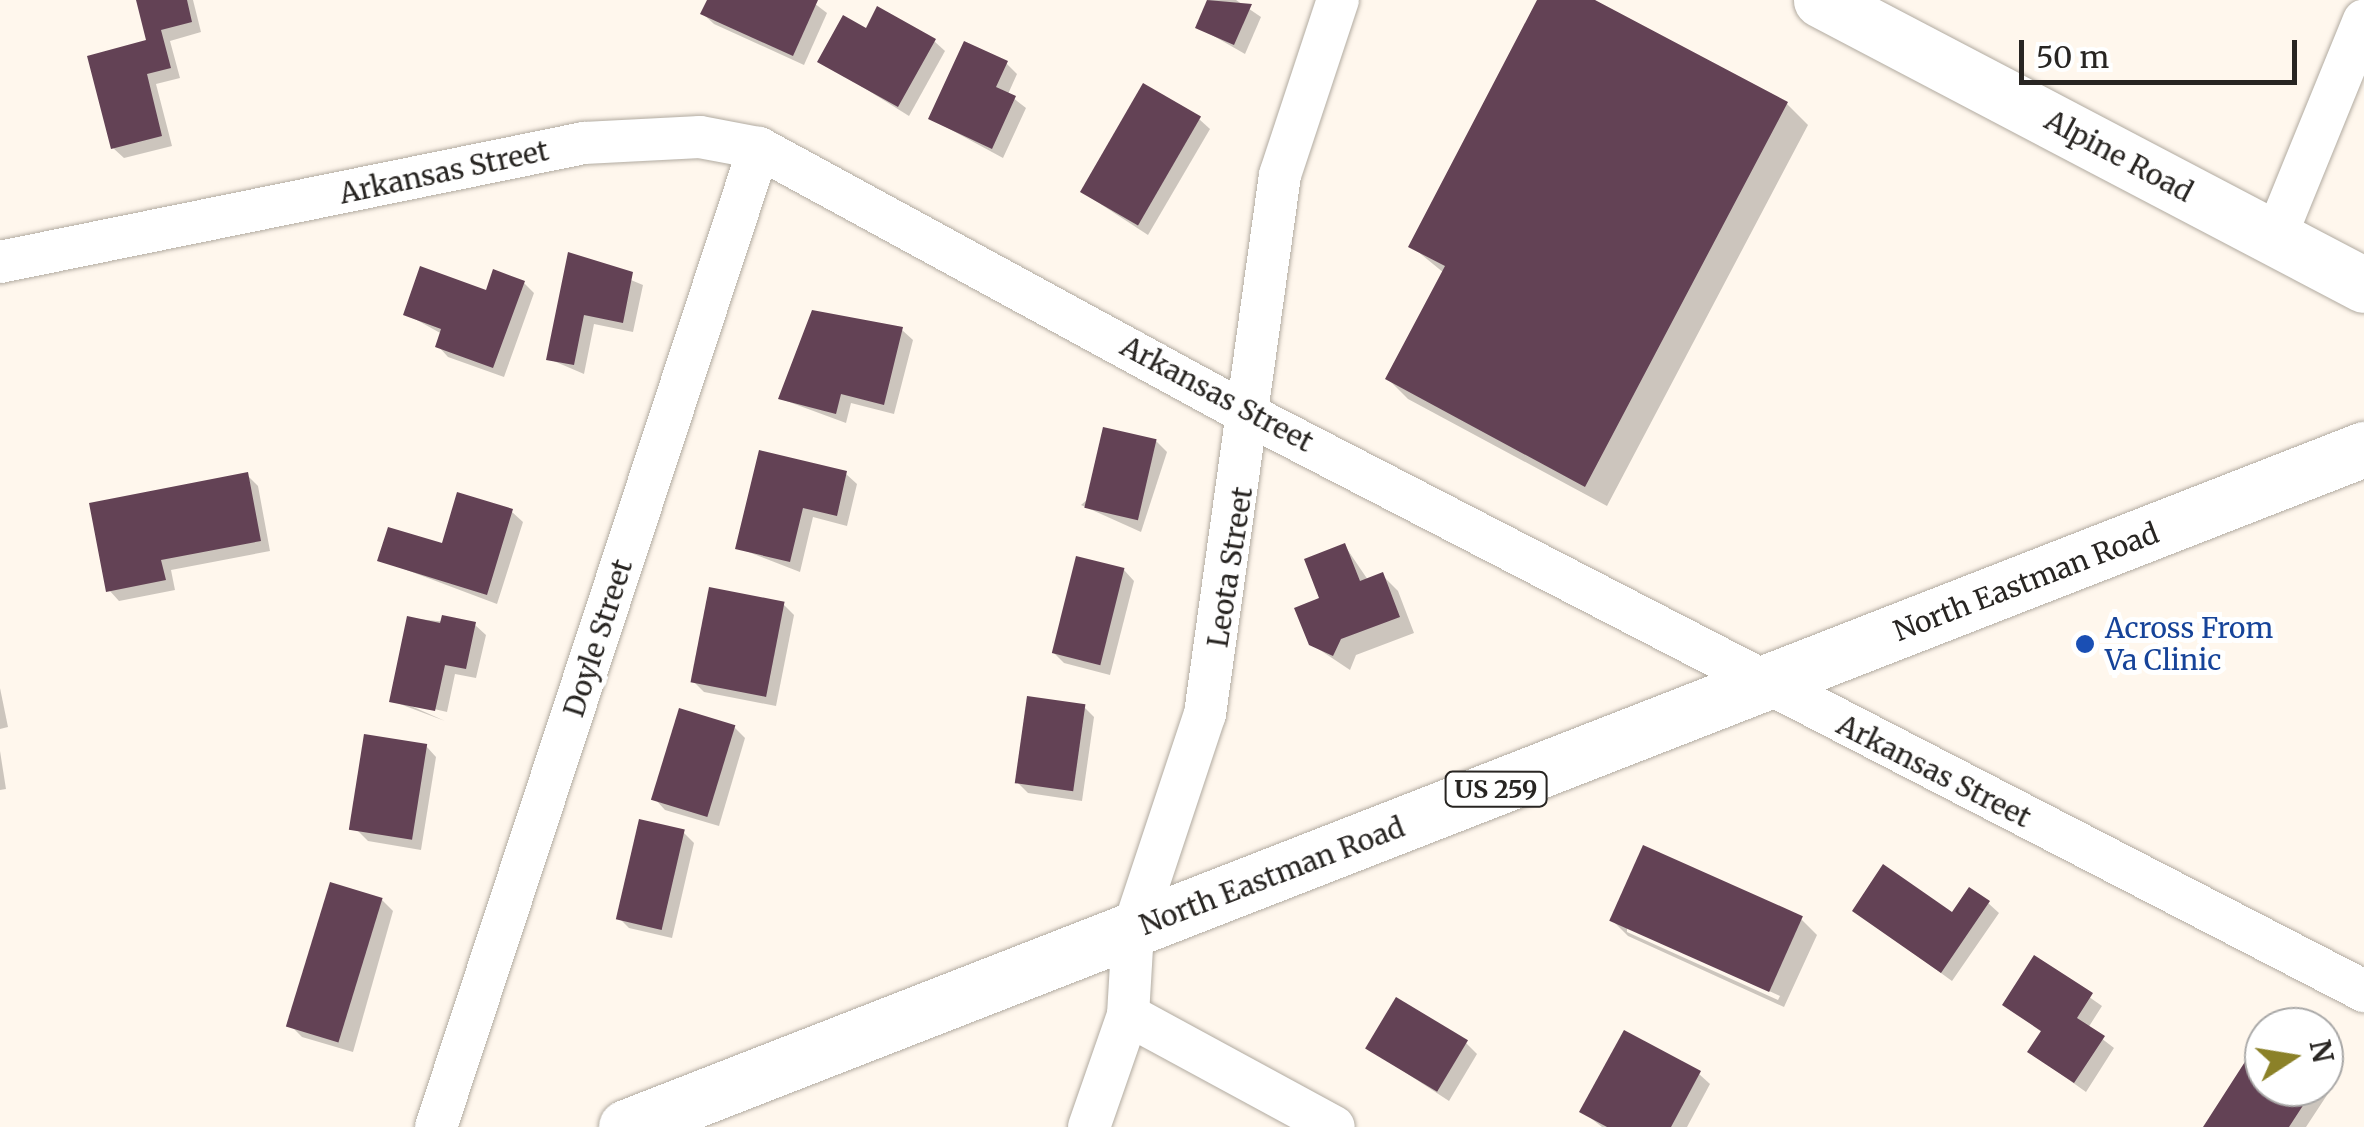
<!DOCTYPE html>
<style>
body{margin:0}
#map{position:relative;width:2364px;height:1127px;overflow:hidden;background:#fff7ed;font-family:Merriweather,serif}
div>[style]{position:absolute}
.shadow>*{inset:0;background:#0003}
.building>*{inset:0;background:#634255;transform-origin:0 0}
.roads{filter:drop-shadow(0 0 2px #b2aba1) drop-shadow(0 0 2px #b2aba1)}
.minor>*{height:42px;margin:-21px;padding:0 21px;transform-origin:21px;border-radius:21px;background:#fff}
.secondary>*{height:55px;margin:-27.5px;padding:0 27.5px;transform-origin:27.5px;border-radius:27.5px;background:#fff}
.primary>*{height:55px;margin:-27.5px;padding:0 27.5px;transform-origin:27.5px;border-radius:27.5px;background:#fff}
.dots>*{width:28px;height:28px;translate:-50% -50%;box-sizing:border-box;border:5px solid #fff;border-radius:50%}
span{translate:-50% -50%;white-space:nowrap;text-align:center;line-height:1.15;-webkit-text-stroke:10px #fff;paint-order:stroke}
.shield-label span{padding:2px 8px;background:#fff;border:2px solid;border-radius:8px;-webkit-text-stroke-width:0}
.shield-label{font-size:25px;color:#282522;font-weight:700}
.street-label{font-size:28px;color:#282522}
.transit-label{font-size:28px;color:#164399}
.left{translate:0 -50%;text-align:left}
.north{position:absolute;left:2244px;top:1007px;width:100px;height:100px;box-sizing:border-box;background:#fff;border:2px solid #a9a8a7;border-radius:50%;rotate:78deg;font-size:28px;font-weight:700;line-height:40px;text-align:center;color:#282522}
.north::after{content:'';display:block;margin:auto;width:35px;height:45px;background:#8b8128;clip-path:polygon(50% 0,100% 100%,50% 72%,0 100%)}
.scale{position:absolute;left:2019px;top:40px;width:278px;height:45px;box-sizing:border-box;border:5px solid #282522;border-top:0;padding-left:12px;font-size:30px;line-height:35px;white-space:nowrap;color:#282522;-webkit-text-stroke:8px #fff;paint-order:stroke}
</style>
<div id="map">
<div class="shadow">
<i style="clip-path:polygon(138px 0,193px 0,201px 32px,170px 41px,180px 78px,156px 84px,172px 146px,124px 158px,113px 148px,149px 42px)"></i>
<i style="clip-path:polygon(710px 0,810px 0,827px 13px,804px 65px,714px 24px,703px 14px)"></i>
<i style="clip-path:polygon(1209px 0,1236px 0,1261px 17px,1245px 54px,1198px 27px)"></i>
<i style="clip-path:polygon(1540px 0,1590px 0,1787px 104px,1808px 125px,1607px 506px,1408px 399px,1388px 379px,1444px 273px,1411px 246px)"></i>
<i style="clip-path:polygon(867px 32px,934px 41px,945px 51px,909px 116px,821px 61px)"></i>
<i style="clip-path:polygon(1006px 63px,1017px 74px,1008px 94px,1026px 108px,1003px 158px,931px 119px)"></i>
<i style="clip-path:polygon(1199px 119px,1210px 129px,1148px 235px,1082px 192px)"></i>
<i style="clip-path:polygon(570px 255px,643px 285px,633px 332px,594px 324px,584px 374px,549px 359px)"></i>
<i style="clip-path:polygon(524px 283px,534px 293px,504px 377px,448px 357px,438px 346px,442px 334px,406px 314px)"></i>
<i style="clip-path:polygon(902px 330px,913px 340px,894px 414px,851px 403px,846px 423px,781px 399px)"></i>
<i style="clip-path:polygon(1156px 441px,1167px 452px,1141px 532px,1081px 505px)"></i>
<i style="clip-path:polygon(846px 474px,857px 484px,847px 526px,813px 517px,800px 572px,738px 548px)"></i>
<i style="clip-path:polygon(247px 475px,258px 486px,270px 551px,171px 570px,175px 590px,119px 601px,109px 590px)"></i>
<i style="clip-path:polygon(512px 512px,523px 522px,497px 604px,380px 560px,444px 546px)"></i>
<i style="clip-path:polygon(1345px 546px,1368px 580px,1382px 575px,1398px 591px,1414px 633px,1356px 655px,1350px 670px,1311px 644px)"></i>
<i style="clip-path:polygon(1124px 570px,1134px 581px,1110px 675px,1064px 663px,1053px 652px)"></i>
<i style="clip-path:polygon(783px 604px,794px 615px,776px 706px,704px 692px,693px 681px)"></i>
<i style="clip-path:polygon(409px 618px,475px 625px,486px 635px,476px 678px,455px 674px,447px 712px,400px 701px,445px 721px,392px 701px)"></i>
<i style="clip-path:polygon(0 688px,8px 727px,0 729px)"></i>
<i style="clip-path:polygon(1084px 707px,1094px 717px,1082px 801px,1028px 793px,1017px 782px)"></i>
<i style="clip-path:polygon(734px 727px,745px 738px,719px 826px,665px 810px,655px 799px)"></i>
<i style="clip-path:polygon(426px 746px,436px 757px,421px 850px,368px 841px,357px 830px)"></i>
<i style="clip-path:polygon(0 751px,6px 789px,0 790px)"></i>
<i style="clip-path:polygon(683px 832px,694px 843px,672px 938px,629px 928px,619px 918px)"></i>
<i style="clip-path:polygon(382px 900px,393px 911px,353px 1052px,302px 1037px,292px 1027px)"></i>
<i style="clip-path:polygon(1988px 903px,1999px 913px,1952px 981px,1855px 911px,1952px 915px)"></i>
<i style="clip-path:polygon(evenodd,1801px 919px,1817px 935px,1784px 1007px,1628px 936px,1612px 920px,1801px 919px,1627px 926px,1780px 996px,1778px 1000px,1627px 932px,1627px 926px)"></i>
<i style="clip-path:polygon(2035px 959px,2102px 1006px,2088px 1028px,2114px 1048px,2086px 1092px,2030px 1052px,2043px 1033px,2005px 1005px)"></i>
<i style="clip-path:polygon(1466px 1043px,1477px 1054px,1449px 1101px,1368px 1048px)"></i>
<i style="clip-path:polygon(2260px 1044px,2264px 1087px,2329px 1092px,2306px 1127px,2206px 1127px)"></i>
<i style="clip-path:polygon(1699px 1074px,1710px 1084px,1687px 1127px,1602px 1127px,1583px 1112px)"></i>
</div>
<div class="building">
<i style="clip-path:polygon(136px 0,187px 0,192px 22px,161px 30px,171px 68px,147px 74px,162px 136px,111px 149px,87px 56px,146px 40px)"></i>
<i style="clip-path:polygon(707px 0,818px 0,793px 56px,700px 14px)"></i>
<i style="clip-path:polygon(1207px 0,1252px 4px,1234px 45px,1195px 28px)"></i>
<i style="clip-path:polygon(1537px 0,1595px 0,1788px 102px,1585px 487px,1385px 379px,1445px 266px,1408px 247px)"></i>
<i style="clip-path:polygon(877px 6px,936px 39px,898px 107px,817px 62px,843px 15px,866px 28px)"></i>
<i style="clip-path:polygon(964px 41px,1008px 61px,996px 87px,1016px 96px,992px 149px,928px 119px)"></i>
<i style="left:1143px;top:83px;width:67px;height:126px;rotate:30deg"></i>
<i style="clip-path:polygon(568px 252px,633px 272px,623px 323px,584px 315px,574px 365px,546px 360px)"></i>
<i style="clip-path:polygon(420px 266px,486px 290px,493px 269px,525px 281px,493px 368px,435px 347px,441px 329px,403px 315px)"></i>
<i style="clip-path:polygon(812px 310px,903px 327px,884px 405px,841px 394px,836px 414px,778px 399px)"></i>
<i style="left:1103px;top:427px;width:55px;height:83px;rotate:13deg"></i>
<i style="clip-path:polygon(759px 450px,847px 471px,837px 516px,803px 508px,790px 562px,735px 549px)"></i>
<i style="clip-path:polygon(248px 472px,261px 541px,161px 560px,166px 580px,106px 592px,89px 503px)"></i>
<i style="clip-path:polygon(457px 492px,513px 509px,487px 595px,377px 561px,388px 527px,442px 543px)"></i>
<i style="clip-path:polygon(1345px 543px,1360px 581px,1383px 572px,1400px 617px,1341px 639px,1333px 656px,1309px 645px,1294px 608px,1319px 598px,1304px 559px)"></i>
<i style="left:1076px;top:556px;width:50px;height:100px;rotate:14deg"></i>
<i style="left:709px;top:587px;width:77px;height:97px;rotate:11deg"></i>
<i style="clip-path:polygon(442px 615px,476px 622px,466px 669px,445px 665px,435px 711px,389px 702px,407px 616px,440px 623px)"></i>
<i style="left:1027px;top:696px;width:59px;height:88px;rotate:8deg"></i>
<i style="left:679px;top:708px;width:59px;height:96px;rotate:17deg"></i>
<i style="left:364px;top:734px;width:64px;height:97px;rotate:9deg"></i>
<i style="left:639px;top:819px;width:47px;height:103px;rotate:13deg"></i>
<i style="left:1643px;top:845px;width:175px;height:83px;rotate:24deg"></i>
<i style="clip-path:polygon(1883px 864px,1952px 912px,1969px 887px,1990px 901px,1941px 973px,1852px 911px)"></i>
<i style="left:330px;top:882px;width:55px;height:151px;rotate:17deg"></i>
<i style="clip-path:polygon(2034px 955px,2093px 993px,2077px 1018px,2105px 1036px,2074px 1083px,2027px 1052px,2041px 1031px,2002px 1005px)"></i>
<i style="left:1396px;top:997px;width:84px;height:60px;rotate:31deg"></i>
<i style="clip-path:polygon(1624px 1030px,1701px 1071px,1671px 1127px,1607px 1127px,1579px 1112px)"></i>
<i style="clip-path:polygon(2259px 1040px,2264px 1087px,2315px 1087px,2289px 1127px,2203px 1127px)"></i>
</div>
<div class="roads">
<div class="minor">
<i style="left:2275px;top:238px;width:235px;rotate:-67.8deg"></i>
<i style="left:0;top:262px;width:596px;rotate:-11.52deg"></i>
<i style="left:584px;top:143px;width:116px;rotate:-3deg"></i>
<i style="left:700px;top:137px;width:60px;rotate:10.6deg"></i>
<i style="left:759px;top:148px;width:562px;rotate:28.57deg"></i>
<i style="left:1253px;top:417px;width:1251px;rotate:27.32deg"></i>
<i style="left:1128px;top:1015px;width:234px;rotate:28.5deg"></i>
<i style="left:436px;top:1127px;width:1031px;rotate:-71.74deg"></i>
<i style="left:1089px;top:1127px;width:119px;rotate:-70.8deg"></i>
<i style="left:1128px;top:1015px;width:85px;rotate:-86.6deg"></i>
<i style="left:1133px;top:930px;width:228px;rotate:-71.6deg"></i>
<i style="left:1205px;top:714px;width:544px;rotate:-82.08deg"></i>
<i style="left:1280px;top:175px;width:184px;rotate:-71.7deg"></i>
</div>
<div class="secondary">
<i style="left:1821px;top:0;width:613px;rotate:27.69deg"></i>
</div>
<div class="primary">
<i style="left:626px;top:1127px;width:1866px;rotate:-21.31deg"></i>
</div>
</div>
<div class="dots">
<i style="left:2085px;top:644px;background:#1a4fb4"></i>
</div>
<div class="shield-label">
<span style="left:1496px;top:789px">US 259</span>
</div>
<div class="street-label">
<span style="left:2119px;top:156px;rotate:28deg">Alpine Road</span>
<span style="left:444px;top:172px;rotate:-12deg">Arkansas Street</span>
<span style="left:1217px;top:394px;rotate:28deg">Arkansas Street</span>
<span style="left:1230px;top:567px;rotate:-81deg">Leota Street</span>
<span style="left:2026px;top:582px;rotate:-21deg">North Eastman Road</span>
<span style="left:598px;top:638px;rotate:-72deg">Doyle Street</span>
<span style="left:1934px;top:771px;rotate:27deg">Arkansas Street</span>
<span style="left:1272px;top:876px;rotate:-21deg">North Eastman Road</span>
</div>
<div class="transit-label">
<span class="left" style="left:2105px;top:644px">Across From<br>Va Clinic</span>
</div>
<div class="north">N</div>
<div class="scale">50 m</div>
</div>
